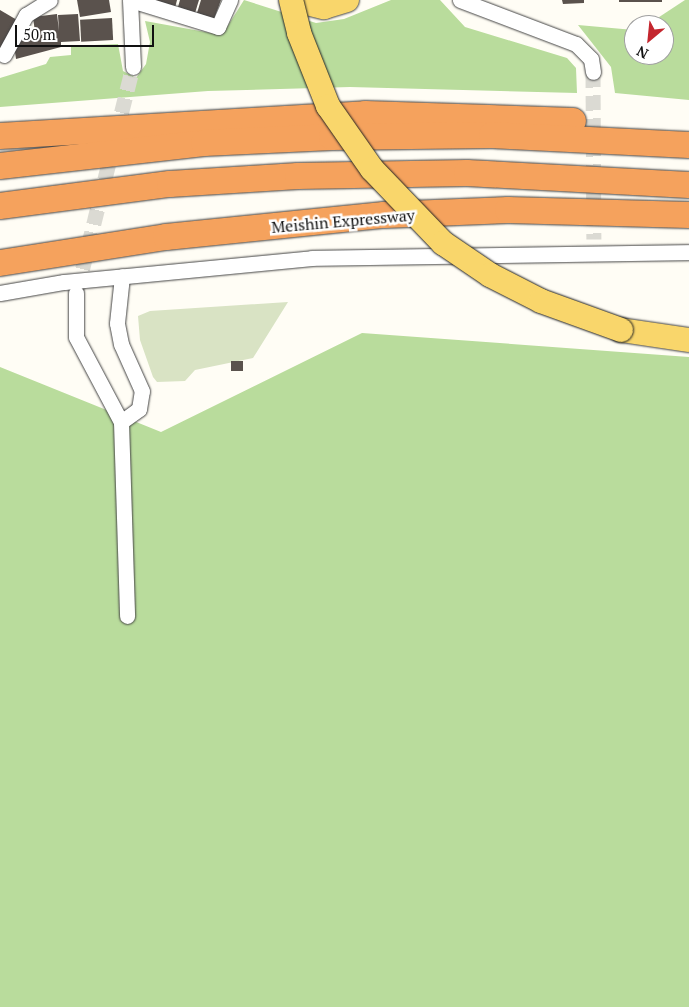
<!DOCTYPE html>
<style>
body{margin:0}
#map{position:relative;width:689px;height:1007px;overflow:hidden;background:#fffdf5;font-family:"PT Serif",serif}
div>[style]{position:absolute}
.forest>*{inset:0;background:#b9dc9c}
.cemetery>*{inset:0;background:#d9e3c4}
.building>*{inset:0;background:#5a524d;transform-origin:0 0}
.street-tunnel>*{height:15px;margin-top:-7.5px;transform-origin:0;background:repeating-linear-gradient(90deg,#dbdad3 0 15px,transparent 0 23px)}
.roads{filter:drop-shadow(0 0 1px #444) drop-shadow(0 0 1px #444)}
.street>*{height:15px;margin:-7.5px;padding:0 7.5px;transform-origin:7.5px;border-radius:7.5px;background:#fff}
.primary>*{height:24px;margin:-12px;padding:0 12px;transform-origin:12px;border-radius:12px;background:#f9d66b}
.highway>*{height:26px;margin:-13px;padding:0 13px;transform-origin:13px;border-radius:13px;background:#f5a25d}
.bridges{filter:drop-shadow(0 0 1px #222) drop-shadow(0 0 1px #222)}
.primary-bridge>*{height:24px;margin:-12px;padding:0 12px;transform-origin:12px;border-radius:12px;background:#f9d66b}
span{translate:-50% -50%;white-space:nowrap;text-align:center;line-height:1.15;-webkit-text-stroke:5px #fff;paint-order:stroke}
.street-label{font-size:16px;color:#111}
.north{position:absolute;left:624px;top:15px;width:50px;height:50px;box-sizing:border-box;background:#fff;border:1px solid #a0a0a0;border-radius:50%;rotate:208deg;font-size:14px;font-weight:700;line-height:20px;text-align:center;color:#111}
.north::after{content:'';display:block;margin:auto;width:18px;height:22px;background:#c4262e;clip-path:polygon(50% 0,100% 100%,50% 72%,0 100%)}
.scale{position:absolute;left:15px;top:25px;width:139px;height:22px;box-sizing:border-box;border:2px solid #111;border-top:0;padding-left:6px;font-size:15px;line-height:18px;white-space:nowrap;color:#111;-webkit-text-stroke:4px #fff;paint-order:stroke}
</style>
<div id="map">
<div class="forest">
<i style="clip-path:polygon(244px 0,316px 23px,344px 19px,391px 0,440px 0,465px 27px,567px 58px,576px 68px,577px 93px,350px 87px,208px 91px,0 107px,0 78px,46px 64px,50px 57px,71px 55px,71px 46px,118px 44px,123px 71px,136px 78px,146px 64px,150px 42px,145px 21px,222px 35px)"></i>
<i style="clip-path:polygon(685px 0,689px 0,689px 100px,615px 93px,611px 67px,578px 25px,634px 30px,634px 55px,664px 55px,664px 25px,647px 25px)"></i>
<i style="clip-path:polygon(362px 333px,689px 357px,689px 1007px,0 1007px,0 367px,161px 432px)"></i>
</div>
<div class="cemetery">
<i style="clip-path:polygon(288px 302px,253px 358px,195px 370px,185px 381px,157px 382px,153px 377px,140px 340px,138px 316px,150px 311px)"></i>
</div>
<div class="building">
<i style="clip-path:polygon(77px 0,109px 0,111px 12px,80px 17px)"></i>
<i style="clip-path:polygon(154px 0,177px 0,175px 8px)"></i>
<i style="clip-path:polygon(180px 0,199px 0,195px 13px,178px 7px)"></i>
<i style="clip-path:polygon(201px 0,221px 0,214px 19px,197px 13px)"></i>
<i style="clip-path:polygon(562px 0,584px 0,584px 3px,563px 4px)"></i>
<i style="left:619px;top:0;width:43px;height:2px"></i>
<i style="clip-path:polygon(0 10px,17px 20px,0 49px)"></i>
<i style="clip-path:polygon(57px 14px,59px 31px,58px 15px,78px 14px,80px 41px,61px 42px,61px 47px,16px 59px,13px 38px,30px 34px,36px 40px,33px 17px)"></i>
<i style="left:112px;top:18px;width:22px;height:32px;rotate:87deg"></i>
<i style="left:231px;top:361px;width:12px;height:10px"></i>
</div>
<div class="street-tunnel">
<i style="left:593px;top:72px;width:167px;rotate:89.7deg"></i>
<i style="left:77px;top:291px;width:231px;rotate:-76deg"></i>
</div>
<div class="roads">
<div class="street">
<i style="left:130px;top:0;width:67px;rotate:87.4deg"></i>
<i style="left:131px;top:0;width:91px;rotate:17.2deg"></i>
<i style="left:218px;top:27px;width:30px;rotate:-66deg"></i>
<i style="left:460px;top:0;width:124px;rotate:20.8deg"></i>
<i style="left:576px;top:44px;width:21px;rotate:45deg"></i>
<i style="left:591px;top:59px;width:13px;rotate:81deg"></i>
<i style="left:4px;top:55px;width:46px;rotate:-61.2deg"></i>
<i style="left:26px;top:15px;width:28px;rotate:-32deg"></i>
<i style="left:0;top:293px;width:65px;rotate:-9.8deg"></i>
<i style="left:64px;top:282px;width:249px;rotate:-5.5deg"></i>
<i style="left:312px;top:258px;width:377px;rotate:-0.9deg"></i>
<i style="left:76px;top:293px;width:44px;rotate:90deg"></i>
<i style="left:76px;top:337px;width:96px;rotate:62.1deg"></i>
<i style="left:121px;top:422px;width:194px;rotate:88.2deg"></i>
<i style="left:121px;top:422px;width:22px;rotate:-36deg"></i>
<i style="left:139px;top:409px;width:18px;rotate:-81deg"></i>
<i style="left:142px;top:391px;width:51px;rotate:-114.1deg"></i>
<i style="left:121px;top:344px;width:21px;rotate:-101deg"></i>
<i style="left:117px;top:323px;width:47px;rotate:-83.9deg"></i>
</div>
<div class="primary">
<i style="left:295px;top:0;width:30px;rotate:14deg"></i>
<i style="left:324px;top:7px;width:24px;rotate:-17deg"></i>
<i style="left:621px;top:330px;width:69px;rotate:8.4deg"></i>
</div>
<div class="highway">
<i style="left:0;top:136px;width:366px;rotate:-3.4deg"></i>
<i style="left:365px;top:114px;width:208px;rotate:1.9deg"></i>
<i style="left:0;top:166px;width:205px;rotate:-6.4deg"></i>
<i style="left:204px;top:143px;width:128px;rotate:-2.7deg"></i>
<i style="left:332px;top:137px;width:160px;rotate:-0.7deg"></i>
<i style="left:492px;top:135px;width:197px;rotate:2.9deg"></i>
<i style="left:0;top:206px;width:171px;rotate:-7.4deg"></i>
<i style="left:170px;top:184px;width:128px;rotate:-3.6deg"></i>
<i style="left:298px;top:176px;width:169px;rotate:-1deg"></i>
<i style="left:467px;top:173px;width:222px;rotate:3.1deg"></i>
<i style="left:0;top:263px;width:168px;rotate:-8.9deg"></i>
<i style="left:166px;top:237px;width:219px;rotate:-5.8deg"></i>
<i style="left:384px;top:215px;width:124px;rotate:-2.3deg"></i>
<i style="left:508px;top:210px;width:181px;rotate:1.6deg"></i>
</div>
</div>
<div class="bridges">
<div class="primary-bridge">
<i style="left:291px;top:0;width:34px;rotate:76deg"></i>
<i style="left:299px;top:33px;width:79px;rotate:68.3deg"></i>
<i style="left:328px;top:106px;width:77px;rotate:55.1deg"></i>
<i style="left:372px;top:169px;width:103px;rotate:46.2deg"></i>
<i style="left:443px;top:243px;width:57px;rotate:34.2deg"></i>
<i style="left:490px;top:275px;width:57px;rotate:27deg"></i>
<i style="left:541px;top:301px;width:85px;rotate:19.9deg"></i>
</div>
</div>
<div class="street-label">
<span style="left:343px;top:221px;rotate:-5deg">Meishin Expressway</span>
</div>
<div class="north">N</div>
<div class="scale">50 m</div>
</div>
